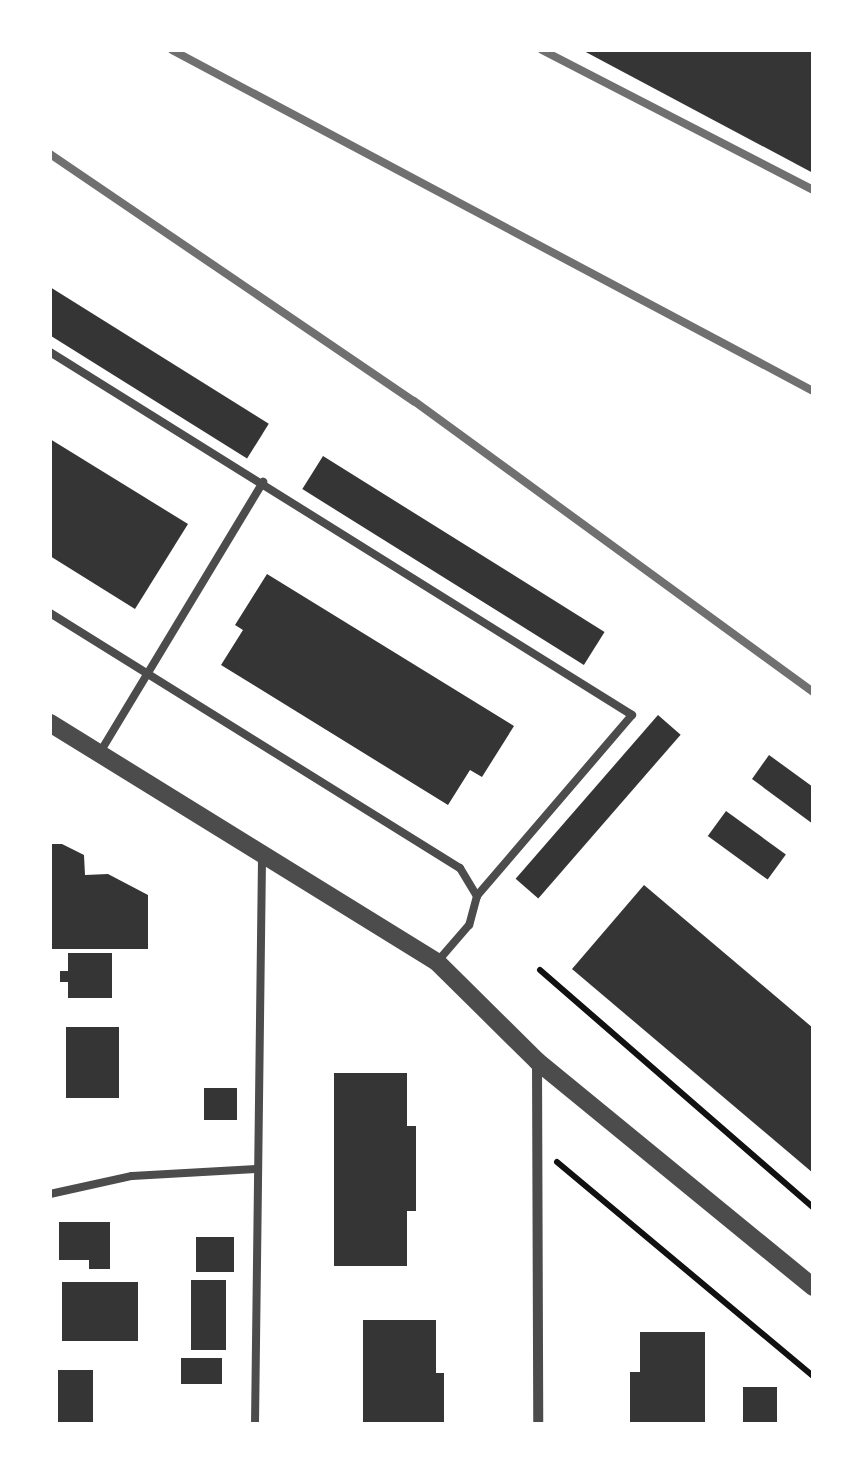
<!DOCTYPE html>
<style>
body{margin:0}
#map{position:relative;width:863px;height:1474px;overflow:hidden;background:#fff;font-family:"Open Sans",sans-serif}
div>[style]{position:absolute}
.building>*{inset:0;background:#353535;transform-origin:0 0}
.path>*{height:6px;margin:-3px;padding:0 3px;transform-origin:3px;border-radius:3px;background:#111}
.service>*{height:8px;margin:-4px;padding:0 4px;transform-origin:4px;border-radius:4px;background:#4c4c4c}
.minor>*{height:10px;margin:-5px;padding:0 5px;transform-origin:5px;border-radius:5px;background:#4c4c4c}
.tertiary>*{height:18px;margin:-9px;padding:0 9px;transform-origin:9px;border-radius:9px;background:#4c4c4c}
.rail>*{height:8px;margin:-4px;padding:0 4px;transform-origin:4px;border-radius:4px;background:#707070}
span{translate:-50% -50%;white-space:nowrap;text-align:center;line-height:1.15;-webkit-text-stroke:10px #fff;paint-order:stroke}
.frame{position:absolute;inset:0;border:52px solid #fff;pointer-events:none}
</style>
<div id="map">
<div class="building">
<i style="clip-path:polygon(582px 50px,813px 50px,813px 173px)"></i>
<i style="left:50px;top:287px;width:258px;height:41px;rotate:32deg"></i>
<i style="clip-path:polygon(50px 439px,188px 524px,135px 609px,50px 556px)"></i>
<i style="left:323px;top:456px;width:332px;height:39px;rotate:32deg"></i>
<i style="clip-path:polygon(267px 574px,514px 726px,482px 777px,470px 770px,448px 805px,221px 665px,243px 630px,235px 625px)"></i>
<i style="left:658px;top:715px;width:30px;height:217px;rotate:41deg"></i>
<i style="clip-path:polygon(769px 755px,813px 787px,813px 824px,752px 779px)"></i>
<i style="left:726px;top:811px;width:74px;height:31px;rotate:36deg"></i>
<i style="clip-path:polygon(50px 844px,62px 844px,84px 855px,85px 875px,108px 874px,148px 895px,148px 949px,50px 949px)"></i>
<i style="clip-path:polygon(644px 885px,813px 1028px,813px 1173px,572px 969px)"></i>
<i style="clip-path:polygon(68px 953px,112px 953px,112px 998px,68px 998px,68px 982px,60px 982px,60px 971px,68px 971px)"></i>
<i style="left:66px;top:1027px;width:53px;height:71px"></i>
<i style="clip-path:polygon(334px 1073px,407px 1073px,407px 1126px,416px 1126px,416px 1211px,407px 1211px,407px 1266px,334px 1266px)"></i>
<i style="left:204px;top:1088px;width:33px;height:32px"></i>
<i style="clip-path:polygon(59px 1222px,110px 1222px,110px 1269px,89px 1269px,89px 1260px,59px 1260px)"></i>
<i style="left:196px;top:1237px;width:38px;height:35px"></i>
<i style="left:191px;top:1280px;width:35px;height:70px"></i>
<i style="left:62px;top:1282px;width:76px;height:59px"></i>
<i style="clip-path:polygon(363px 1320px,436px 1320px,436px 1373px,444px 1373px,444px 1424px,363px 1424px)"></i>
<i style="clip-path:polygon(640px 1332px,705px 1332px,705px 1424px,630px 1424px,630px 1372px,640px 1372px)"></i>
<i style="left:181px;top:1358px;width:41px;height:26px"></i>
<i style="left:58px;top:1370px;width:35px;height:54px"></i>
<i style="left:743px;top:1387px;width:34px;height:37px"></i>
</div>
<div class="path">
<i style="left:540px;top:970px;width:362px;rotate:41deg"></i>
<i style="left:557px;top:1162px;width:334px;rotate:39.9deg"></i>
</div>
<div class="service">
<i style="left:50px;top:352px;width:686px;rotate:31.95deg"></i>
<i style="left:632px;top:715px;width:238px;rotate:130.6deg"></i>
<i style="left:50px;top:613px;width:483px;rotate:31.9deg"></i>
<i style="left:460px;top:868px;width:33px;rotate:59deg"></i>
<i style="left:477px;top:896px;width:30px;rotate:105deg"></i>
<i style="left:469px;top:925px;width:49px;rotate:130.9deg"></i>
<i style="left:99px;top:754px;width:318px;rotate:-58.9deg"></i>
<i style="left:50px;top:1194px;width:84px;rotate:-12.4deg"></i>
<i style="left:132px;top:1176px;width:125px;rotate:-3.2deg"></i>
<i style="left:255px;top:1424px;width:567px;rotate:-89.29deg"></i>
</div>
<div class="minor">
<i style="left:537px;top:1062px;width:362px;rotate:89.8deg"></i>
</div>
<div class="tertiary">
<i style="left:50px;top:723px;width:455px;rotate:31.7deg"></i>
<i style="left:437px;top:962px;width:141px;rotate:44.7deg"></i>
<i style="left:537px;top:1061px;width:357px;rotate:39.3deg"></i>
</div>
<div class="rail">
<i style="left:172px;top:50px;width:726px;rotate:28.01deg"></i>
<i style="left:542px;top:50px;width:305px;rotate:27.3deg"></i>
<i style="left:50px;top:154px;width:440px;rotate:34.2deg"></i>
<i style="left:414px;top:401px;width:494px;rotate:36.1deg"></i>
</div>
<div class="frame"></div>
</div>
